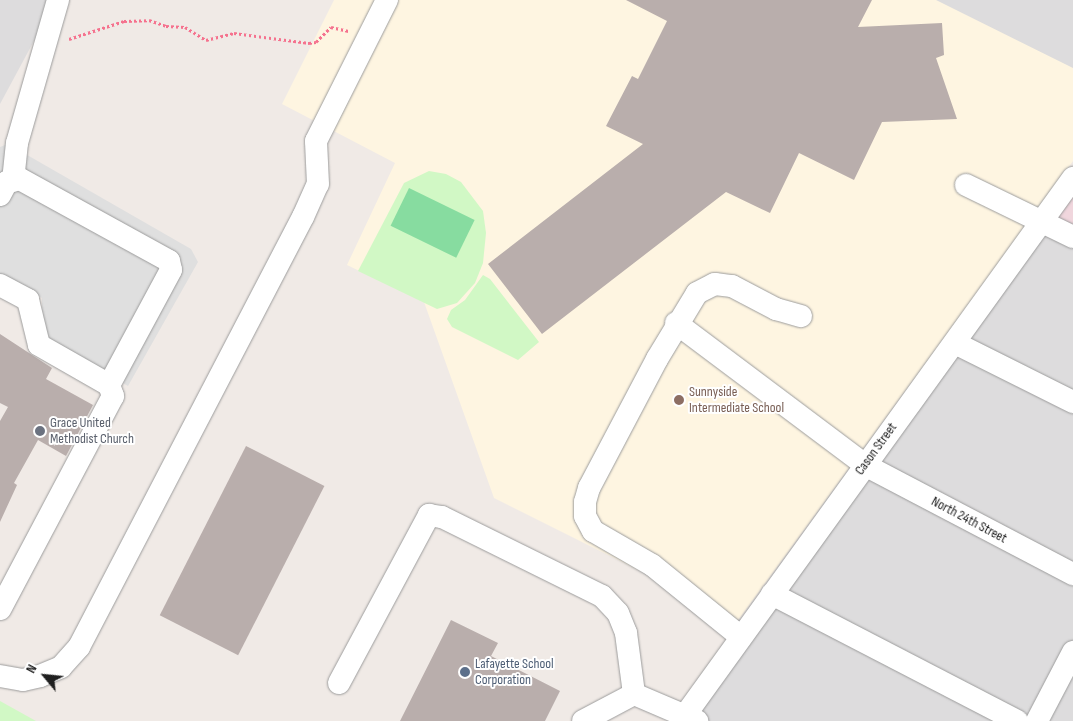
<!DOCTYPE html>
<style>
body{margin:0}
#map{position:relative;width:1073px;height:721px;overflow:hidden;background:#f0eae6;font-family:"Sofia Sans Condensed",sans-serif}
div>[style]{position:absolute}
.residential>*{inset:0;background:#dddcdd}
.commercial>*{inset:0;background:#f0d6dd}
.education>*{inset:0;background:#fef5e1}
.park>*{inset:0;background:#d1f8c5}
.pitch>*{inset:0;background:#87dca0;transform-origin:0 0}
.parking>*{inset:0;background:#dfdfdf}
.building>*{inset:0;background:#b9aeac;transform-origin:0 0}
.path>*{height:3px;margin-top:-1.5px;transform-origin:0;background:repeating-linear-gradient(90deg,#f5728e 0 2.5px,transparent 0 5px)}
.roads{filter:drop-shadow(0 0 1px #9c9c9c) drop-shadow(0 0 1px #9c9c9c)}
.minor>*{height:22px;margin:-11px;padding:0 11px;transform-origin:11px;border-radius:11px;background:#fff}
.dots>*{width:14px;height:14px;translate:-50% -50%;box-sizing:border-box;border:2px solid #fff;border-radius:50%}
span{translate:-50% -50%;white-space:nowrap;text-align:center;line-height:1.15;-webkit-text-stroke:4px #fff;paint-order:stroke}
.education-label{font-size:14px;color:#785e54}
.left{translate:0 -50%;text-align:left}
.worship-label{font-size:14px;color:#5b616d}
.street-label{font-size:14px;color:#1f1f1f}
.service-label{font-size:14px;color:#4e5e75}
.north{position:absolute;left:20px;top:651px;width:50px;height:50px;-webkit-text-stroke:4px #fff;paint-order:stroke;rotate:298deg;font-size:14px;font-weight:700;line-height:20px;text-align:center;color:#1f1f1f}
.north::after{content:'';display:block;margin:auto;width:18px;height:22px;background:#1f1f1f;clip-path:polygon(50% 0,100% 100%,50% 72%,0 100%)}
</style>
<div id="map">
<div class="residential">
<i style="clip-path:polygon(0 0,56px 0,0 104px)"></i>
<i style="clip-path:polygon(935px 0,1073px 0,1073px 72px)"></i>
<i style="clip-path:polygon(1044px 222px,1073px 237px,1073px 721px,697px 721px,685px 715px)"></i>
</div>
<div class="commercial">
<i style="clip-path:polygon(1073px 178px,1073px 237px,1051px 211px)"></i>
</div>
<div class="education">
<i style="clip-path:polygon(334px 0,936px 0,1073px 68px,1073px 161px,725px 638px,646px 574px,494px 498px,424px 302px,347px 265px,395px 163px,282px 104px)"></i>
</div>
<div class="park">
<i style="clip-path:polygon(429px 171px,446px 174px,461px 182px,483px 211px,486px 233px,483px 263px,475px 283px,457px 303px,437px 309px,358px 271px,404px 183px)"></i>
<i style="clip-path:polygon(483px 275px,490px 279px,539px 342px,518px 360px,452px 327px,447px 319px,451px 310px,465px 300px)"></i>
<i style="clip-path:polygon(0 701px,36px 721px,0 721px)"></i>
</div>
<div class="pitch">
<i style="left:409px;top:188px;width:73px;height:42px;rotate:26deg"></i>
</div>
<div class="parking">
<i style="clip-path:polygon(8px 144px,191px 249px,198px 262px,128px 386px,42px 338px,42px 298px,0 275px,0 147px)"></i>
</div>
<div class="building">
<i style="clip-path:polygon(626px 0,872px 0,858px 27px,942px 23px,944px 55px,936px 58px,957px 119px,882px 122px,854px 180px,799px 153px,770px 213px,726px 192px,542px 334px,488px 264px,643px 144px,606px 126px,632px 76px,638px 79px,667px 21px)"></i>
<i style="clip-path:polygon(0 334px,52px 368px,46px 379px,93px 405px,66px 456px,38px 440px,14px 483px,17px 485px,0 522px,0 421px,8px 407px,0 403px)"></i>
<i style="left:246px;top:446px;width:88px;height:190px;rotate:27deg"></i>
<i style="clip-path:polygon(451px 620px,498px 643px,491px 656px,560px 691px,545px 721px,400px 721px)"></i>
</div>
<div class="path">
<i style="left:69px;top:39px;width:58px;rotate:-18.1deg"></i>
<i style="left:124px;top:21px;width:25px;rotate:-2deg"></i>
<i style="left:149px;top:20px;width:18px;rotate:19deg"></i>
<i style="left:166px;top:26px;width:19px;rotate:3deg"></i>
<i style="left:185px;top:27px;width:25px;rotate:32deg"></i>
<i style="left:206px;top:40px;width:29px;rotate:-14deg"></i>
<i style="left:234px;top:33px;width:76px;rotate:7.6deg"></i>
<i style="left:309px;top:43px;width:7px;rotate:-8deg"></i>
<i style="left:316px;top:42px;width:21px;rotate:-45deg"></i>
<i style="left:331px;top:27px;width:18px;rotate:13deg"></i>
</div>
<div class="roads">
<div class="minor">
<i style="left:13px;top:181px;width:38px;rotate:-84deg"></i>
<i style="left:17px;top:143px;width:149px;rotate:-74deg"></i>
<i style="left:966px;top:185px;width:119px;rotate:25.9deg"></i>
<i style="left:0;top:195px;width:15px;rotate:-62deg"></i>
<i style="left:7px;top:182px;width:13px;rotate:-13deg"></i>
<i style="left:20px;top:179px;width:170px;rotate:28.8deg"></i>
<i style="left:169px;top:261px;width:9px;rotate:77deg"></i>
<i style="left:171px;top:270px;width:131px;rotate:118.3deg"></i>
<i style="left:109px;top:385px;width:12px;rotate:70deg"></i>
<i style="left:113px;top:396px;width:241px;rotate:117.9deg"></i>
<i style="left:0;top:285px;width:32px;rotate:28deg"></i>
<i style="left:28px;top:300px;width:46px;rotate:76.3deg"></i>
<i style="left:39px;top:345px;width:81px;rotate:29.7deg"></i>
<i style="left:676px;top:323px;width:236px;rotate:36.9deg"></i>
<i style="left:865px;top:465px;width:235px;rotate:27.7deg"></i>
<i style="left:955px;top:343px;width:132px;rotate:26.6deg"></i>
<i style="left:772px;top:594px;width:276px;rotate:27.4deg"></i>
<i style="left:741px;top:637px;width:114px;rotate:-141deg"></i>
<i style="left:652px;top:565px;width:68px;rotate:-150deg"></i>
<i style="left:593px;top:531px;width:17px;rotate:-118deg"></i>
<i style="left:585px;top:516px;width:14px;rotate:-90deg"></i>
<i style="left:585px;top:502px;width:15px;rotate:-74deg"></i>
<i style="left:589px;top:488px;width:146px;rotate:-62.2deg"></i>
<i style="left:657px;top:359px;width:77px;rotate:-58.8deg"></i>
<i style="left:697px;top:293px;width:20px;rotate:-27deg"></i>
<i style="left:715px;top:284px;width:17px;rotate:7deg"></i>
<i style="left:732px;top:286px;width:50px;rotate:27.6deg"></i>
<i style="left:776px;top:309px;width:26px;rotate:16deg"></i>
<i style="left:0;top:676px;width:23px;rotate:10deg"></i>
<i style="left:23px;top:680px;width:17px;rotate:-13deg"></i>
<i style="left:40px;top:676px;width:23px;rotate:-23deg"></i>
<i style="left:61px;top:667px;width:27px;rotate:-48deg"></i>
<i style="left:79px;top:647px;width:485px;rotate:-62.5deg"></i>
<i style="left:303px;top:217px;width:36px;rotate:-66deg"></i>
<i style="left:318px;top:184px;width:43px;rotate:-92.7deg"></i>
<i style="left:316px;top:141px;width:158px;rotate:-63.3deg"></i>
<i style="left:339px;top:683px;width:191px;rotate:-61.8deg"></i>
<i style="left:429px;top:515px;width:13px;rotate:9deg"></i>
<i style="left:442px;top:517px;width:178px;rotate:26.3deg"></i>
<i style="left:602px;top:596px;width:23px;rotate:47deg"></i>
<i style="left:618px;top:613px;width:22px;rotate:68deg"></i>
<i style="left:626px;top:633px;width:62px;rotate:82.5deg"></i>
<i style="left:583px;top:721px;width:58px;rotate:-27.9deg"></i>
<i style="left:634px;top:694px;width:69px;rotate:23.2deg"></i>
<i style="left:681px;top:721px;width:670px;rotate:-54.17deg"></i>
<i style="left:1037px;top:721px;width:78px;rotate:-62.4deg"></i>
</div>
</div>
<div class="dots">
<i style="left:679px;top:400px;background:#8d6e63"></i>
<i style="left:40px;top:431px;background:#6b7280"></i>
<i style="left:465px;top:672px;background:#5c6f8a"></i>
</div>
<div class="education-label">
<span class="left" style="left:689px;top:400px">Sunnyside<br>Intermediate School</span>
</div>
<div class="worship-label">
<span class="left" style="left:50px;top:431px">Grace United<br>Methodist Church</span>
</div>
<div class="street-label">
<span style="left:876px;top:449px;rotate:-54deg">Cason Street</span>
<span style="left:969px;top:520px;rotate:28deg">North 24th Street</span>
</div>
<div class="service-label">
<span class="left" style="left:475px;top:672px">Lafayette School<br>Corporation</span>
</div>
<div class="north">N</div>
</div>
